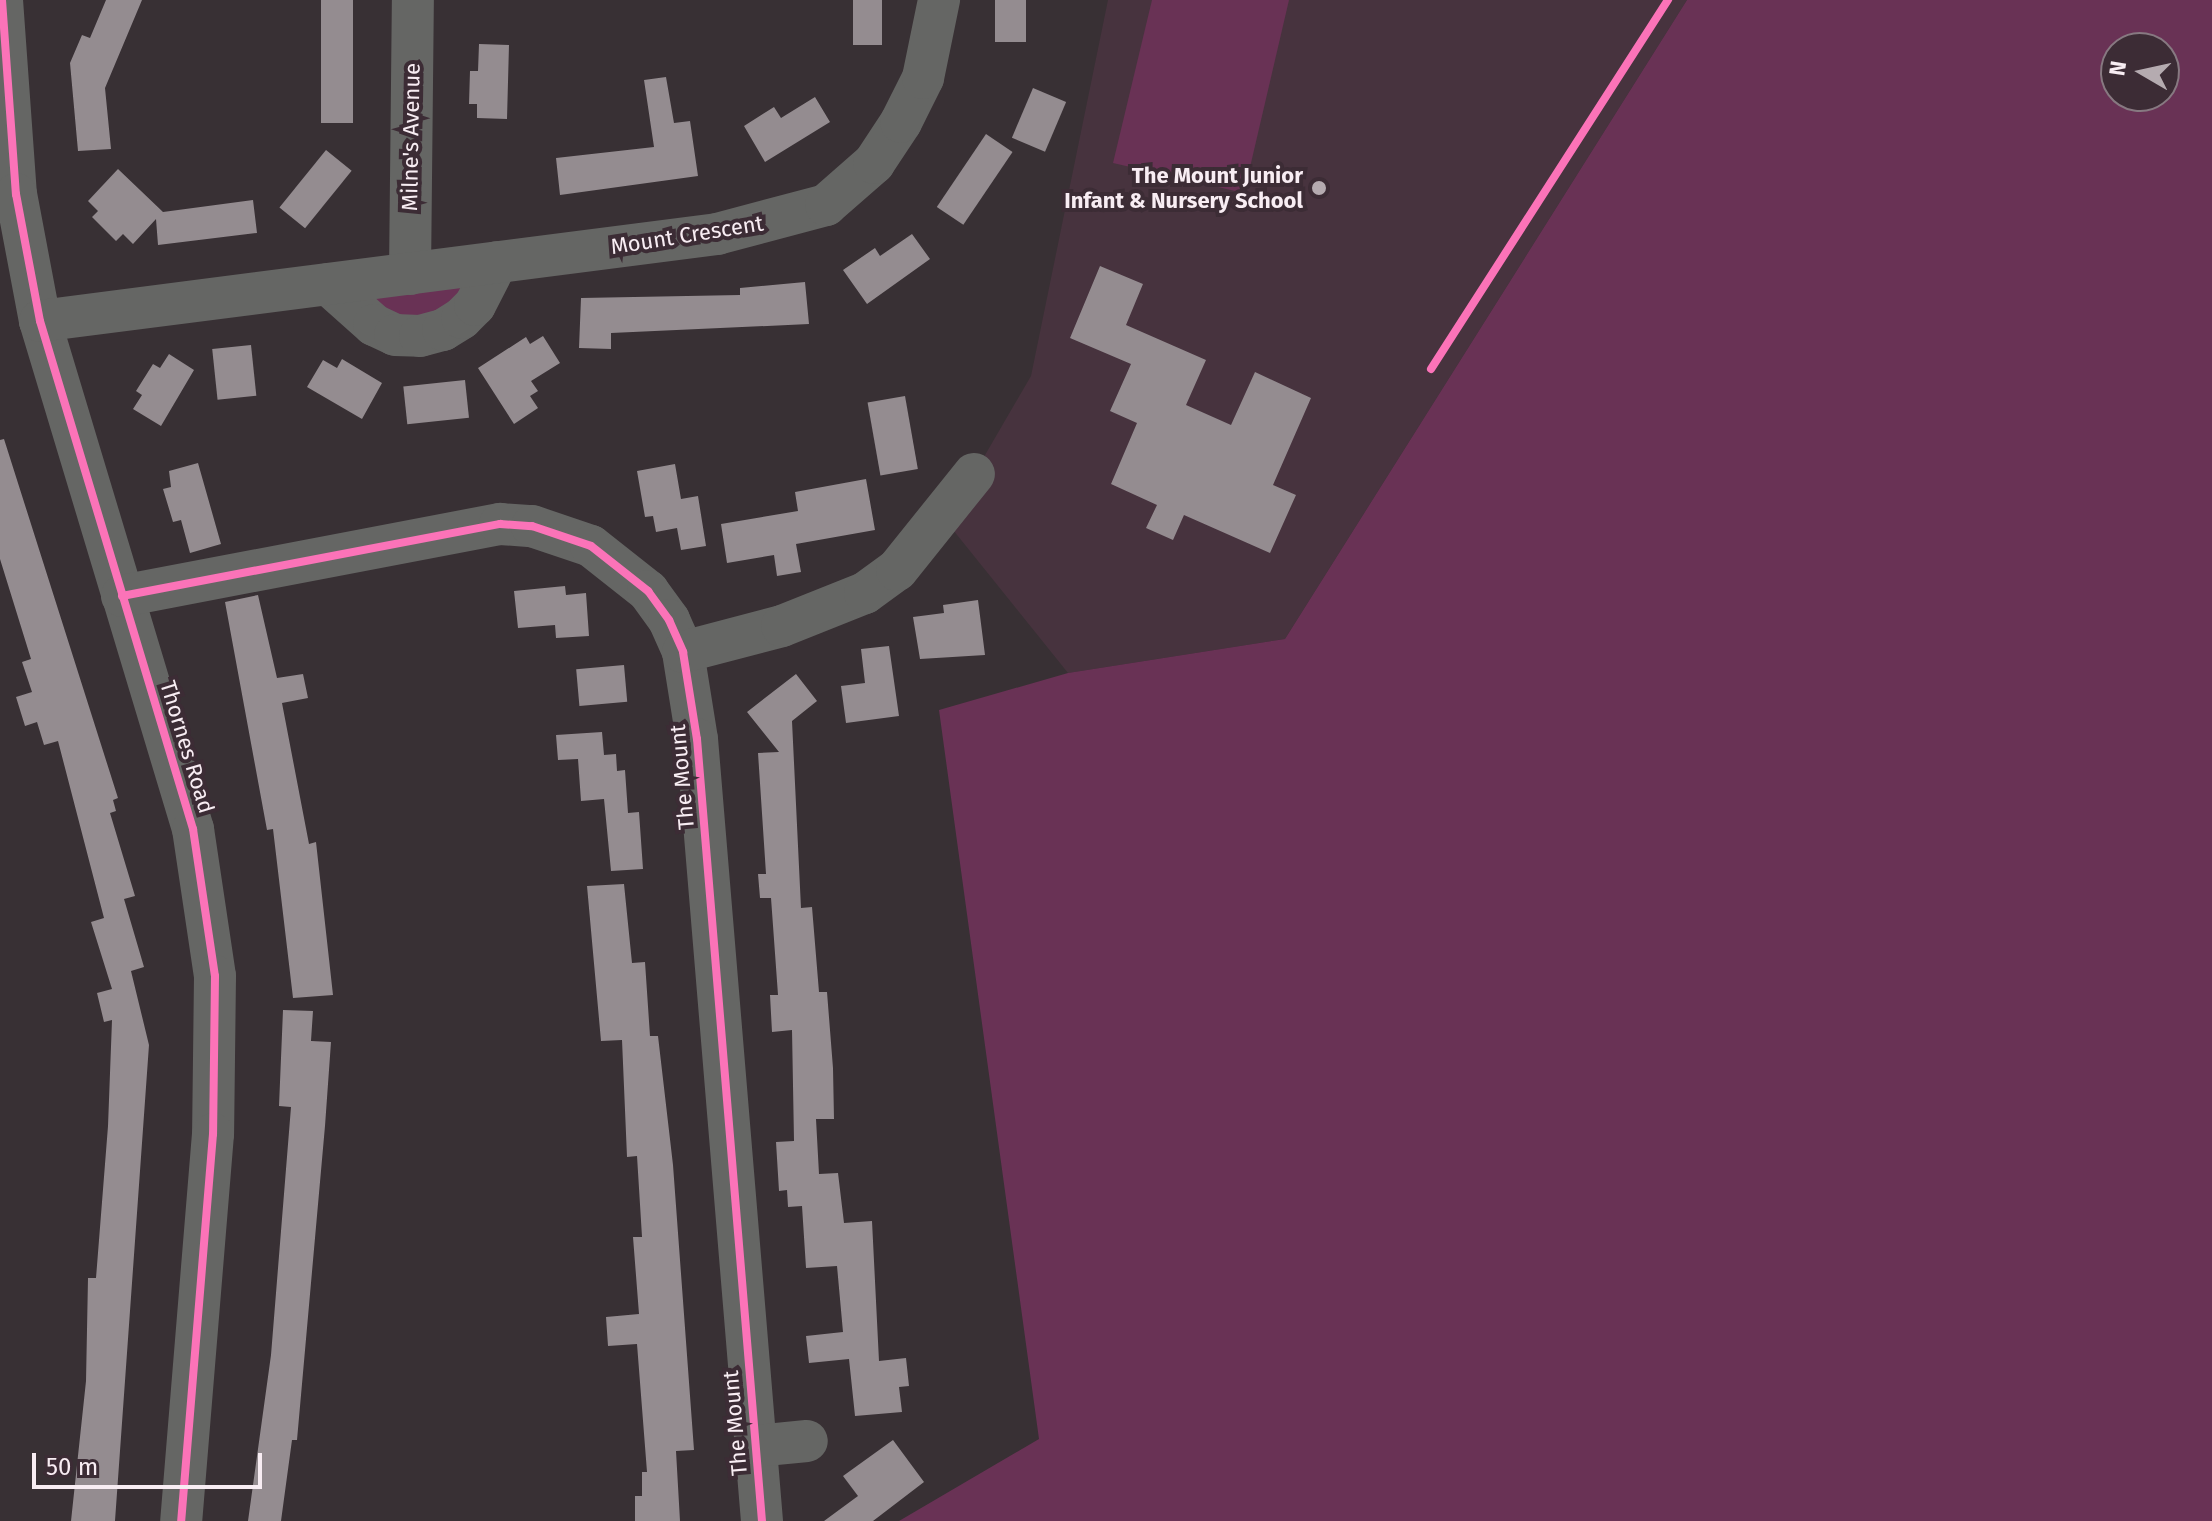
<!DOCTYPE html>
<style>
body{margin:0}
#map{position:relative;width:2212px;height:1521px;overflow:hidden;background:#383034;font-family:"Fira Sans",sans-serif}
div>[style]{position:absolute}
.built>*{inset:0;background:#47333e}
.green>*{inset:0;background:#693255}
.building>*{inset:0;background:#948c90;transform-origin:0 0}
.minor>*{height:42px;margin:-21px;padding:0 21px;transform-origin:21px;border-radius:21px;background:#656664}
.cycleway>*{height:8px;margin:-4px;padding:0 4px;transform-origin:4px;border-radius:4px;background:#fb73b8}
.dots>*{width:22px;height:22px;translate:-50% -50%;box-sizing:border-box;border:4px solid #3c2c35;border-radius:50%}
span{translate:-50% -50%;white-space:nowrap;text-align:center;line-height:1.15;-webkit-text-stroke:8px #3c2c35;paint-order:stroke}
.street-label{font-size:22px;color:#f8edf3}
.poi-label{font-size:22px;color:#f8edf3;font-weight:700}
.right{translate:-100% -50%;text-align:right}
.north{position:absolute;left:2100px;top:32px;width:80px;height:80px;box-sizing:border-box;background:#3c2c35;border:2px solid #877981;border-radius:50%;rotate:279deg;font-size:22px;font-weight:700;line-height:32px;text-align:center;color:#f8edf3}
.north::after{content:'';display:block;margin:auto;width:28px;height:36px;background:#b5abb0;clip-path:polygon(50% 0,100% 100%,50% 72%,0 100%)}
.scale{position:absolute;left:32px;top:1453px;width:230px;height:36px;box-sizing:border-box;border:4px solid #f8edf3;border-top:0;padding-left:10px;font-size:24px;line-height:28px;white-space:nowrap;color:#f8edf3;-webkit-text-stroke:6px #3c2c35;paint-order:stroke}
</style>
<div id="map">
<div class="built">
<i style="clip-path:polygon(1108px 0,1687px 0,1285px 639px,1068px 673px,941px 515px,974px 474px,1031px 376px)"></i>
</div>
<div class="green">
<i style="clip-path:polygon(1152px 0,1289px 0,1244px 193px,1113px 163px)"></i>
<i style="clip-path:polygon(evenodd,1687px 0,2212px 0,2212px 1521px,899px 1521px,1039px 1439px,939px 710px,1068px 673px,1285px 639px,1687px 0,2116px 48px,2164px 48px,2164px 96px,2116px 96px,2116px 48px)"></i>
<i style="clip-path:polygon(497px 262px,420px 336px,328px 284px)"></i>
</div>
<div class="building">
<i style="clip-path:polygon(106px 0,142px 0,105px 88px,111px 149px,78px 151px,70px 63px,82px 35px,90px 38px)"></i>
<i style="left:321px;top:0;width:32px;height:123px"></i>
<i style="left:853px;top:0;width:29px;height:45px"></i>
<i style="left:995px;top:0;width:31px;height:42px"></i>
<i style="clip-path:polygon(479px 44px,509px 45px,507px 119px,477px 118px,477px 104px,469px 104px,470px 71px,478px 71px)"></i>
<i style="clip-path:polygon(666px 77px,674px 123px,690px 121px,698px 176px,560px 195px,556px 158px,654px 147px,644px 80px)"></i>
<i style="left:1033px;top:88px;width:36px;height:54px;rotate:23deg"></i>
<i style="clip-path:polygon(815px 97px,830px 122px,765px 162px,744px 126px,774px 107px,781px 118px)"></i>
<i style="left:986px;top:134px;width:32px;height:88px;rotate:34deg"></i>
<i style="left:326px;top:150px;width:33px;height:74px;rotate:39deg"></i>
<i style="clip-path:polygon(118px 169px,163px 212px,253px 200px,257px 233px,158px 245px,156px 219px,133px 244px,123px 234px,116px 241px,92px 217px,98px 211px,88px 201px)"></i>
<i style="clip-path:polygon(912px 234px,930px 259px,867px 304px,843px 270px,875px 248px,880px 256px)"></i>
<i style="clip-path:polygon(1100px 266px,1143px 284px,1126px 325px,1206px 360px,1186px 405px,1231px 425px,1255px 372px,1311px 398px,1273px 485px,1296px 495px,1270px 553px,1184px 515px,1173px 540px,1146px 528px,1157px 505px,1111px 484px,1137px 423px,1110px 411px,1131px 364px,1070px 338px)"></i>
<i style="clip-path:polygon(805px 282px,809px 324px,611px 333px,611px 349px,579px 348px,581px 298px,740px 295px,740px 288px)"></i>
<i style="clip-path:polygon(543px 336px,560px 363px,531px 381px,538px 391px,530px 396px,538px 408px,514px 424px,478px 368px,526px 337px,530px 344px)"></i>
<i style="left:251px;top:345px;width:51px;height:39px;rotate:84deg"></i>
<i style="clip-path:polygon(169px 354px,194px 370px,161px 426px,133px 409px,142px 395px,136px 391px,153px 364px,160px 368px)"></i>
<i style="clip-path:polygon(342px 359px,382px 383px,362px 419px,307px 387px,323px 360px,337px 368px)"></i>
<i style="left:465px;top:380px;width:38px;height:62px;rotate:84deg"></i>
<i style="left:905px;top:396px;width:74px;height:38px;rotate:80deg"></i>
<i style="clip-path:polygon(4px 439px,118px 798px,113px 800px,116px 811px,110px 813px,135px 896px,124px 899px,144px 967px,131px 971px,149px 1045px,115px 1521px,71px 1521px,86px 1381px,88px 1278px,96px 1278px,108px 1126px,112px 1020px,104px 1022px,97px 993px,112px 989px,91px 922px,104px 918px,58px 741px,44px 745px,37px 722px,25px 726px,16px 697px,32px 692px,22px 662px,31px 659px,0 559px,0 440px)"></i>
<i style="clip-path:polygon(198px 463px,221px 544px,190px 553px,181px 520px,173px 522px,163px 489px,171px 487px,169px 471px)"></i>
<i style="clip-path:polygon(675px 464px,681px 499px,698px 496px,706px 546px,681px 550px,677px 528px,656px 532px,653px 516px,645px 517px,637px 471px)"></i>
<i style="clip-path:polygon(866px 479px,875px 530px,796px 544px,801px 572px,777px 576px,774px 555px,727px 563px,721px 524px,798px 511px,795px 492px)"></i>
<i style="clip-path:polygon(565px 586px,566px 595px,586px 593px,589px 636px,556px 638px,555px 625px,518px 628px,514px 591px)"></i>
<i style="clip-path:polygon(258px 595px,277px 678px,303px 674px,308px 698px,282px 703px,309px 844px,316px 842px,333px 995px,293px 998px,273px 829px,267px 830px,225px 602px)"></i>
<i style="clip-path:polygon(978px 600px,985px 655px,920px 659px,913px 617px,944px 613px,943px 605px)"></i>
<i style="clip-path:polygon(889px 646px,899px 716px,846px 723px,841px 686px,865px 683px,861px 649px)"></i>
<i style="left:624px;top:665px;width:37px;height:48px;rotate:85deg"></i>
<i style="clip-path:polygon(796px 674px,817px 701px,792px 721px,801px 908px,812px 907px,819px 992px,827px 992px,833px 1068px,834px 1119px,816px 1119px,819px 1174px,838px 1173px,844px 1223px,872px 1221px,879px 1361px,906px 1358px,909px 1386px,899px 1387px,902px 1412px,855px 1416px,849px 1359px,809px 1363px,806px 1336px,843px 1332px,837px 1266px,806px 1268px,802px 1206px,788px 1207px,787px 1190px,779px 1191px,776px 1142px,794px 1141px,792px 1030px,772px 1032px,770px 995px,778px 995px,771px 898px,760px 898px,758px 874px,766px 874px,758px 753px,779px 752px,747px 712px)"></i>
<i style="clip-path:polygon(602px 732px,604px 755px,616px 754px,617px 771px,625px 770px,628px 813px,639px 812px,643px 869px,611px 871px,604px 799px,581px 801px,578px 759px,558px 760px,556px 735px)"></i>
<i style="clip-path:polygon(624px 884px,632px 963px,645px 962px,650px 1036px,658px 1036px,673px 1165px,694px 1450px,676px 1451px,680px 1521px,635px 1521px,635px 1496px,642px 1496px,642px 1472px,647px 1472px,637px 1344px,608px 1346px,606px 1317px,639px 1314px,633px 1237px,642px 1237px,637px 1156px,627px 1157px,622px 1040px,601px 1041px,587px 886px)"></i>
<i style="clip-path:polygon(283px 1010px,313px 1011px,311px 1041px,331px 1042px,325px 1126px,297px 1440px,292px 1440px,281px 1521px,248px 1521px,271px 1355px,291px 1107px,279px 1106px)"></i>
<i style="clip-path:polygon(893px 1440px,924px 1482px,873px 1521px,824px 1521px,858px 1496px,843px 1476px)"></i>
</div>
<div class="minor">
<i style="left:2px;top:0;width:195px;rotate:85.9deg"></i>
<i style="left:16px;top:194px;width:129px;rotate:79.3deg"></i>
<i style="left:40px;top:321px;width:531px;rotate:73.24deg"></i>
<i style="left:193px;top:829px;width:149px;rotate:81.5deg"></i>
<i style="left:215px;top:976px;width:158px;rotate:90.7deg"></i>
<i style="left:213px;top:1134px;width:388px;rotate:94.7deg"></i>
<i style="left:410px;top:274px;width:274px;rotate:-89.4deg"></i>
<i style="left:328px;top:284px;width:62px;rotate:41.7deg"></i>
<i style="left:374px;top:325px;width:23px;rotate:25deg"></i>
<i style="left:395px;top:335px;width:25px;rotate:2deg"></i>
<i style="left:420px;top:336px;width:24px;rotate:-15deg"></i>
<i style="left:443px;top:330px;width:22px;rotate:-32deg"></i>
<i style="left:462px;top:318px;width:18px;rotate:-45deg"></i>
<i style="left:475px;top:305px;width:48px;rotate:-62.9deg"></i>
<i style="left:40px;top:321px;width:683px;rotate:-7.32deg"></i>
<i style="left:717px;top:234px;width:113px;rotate:-14.9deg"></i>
<i style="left:826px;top:205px;width:64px;rotate:-41.2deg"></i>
<i style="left:874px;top:163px;width:49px;rotate:-56.6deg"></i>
<i style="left:901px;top:122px;width:49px;rotate:-63.4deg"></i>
<i style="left:923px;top:78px;width:80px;rotate:-78.4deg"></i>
<i style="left:122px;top:596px;width:385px;rotate:-10.8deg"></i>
<i style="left:500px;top:524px;width:32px;rotate:4deg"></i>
<i style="left:532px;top:526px;width:62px;rotate:18.7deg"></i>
<i style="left:591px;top:546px;width:73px;rotate:38.3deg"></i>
<i style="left:648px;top:591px;width:36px;rotate:54deg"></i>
<i style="left:669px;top:620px;width:35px;rotate:66deg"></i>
<i style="left:683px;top:652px;width:88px;rotate:80.9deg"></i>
<i style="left:697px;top:739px;width:785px;rotate:85.25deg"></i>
<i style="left:683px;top:652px;width:102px;rotate:-14.7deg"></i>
<i style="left:782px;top:626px;width:89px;rotate:-21.7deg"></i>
<i style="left:865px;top:593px;width:39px;rotate:-36deg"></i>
<i style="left:897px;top:570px;width:123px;rotate:-51.3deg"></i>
<i style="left:755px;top:1446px;width:52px;rotate:-5.5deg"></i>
</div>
<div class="cycleway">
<i style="left:2px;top:0;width:195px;rotate:85.9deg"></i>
<i style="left:16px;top:194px;width:129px;rotate:79.3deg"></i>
<i style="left:40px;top:321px;width:531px;rotate:73.24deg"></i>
<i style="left:193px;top:829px;width:149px;rotate:81.5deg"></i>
<i style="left:215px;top:976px;width:158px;rotate:90.7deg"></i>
<i style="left:213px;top:1134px;width:388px;rotate:94.7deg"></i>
<i style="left:1431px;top:369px;width:439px;rotate:-57.3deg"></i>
<i style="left:122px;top:596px;width:385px;rotate:-10.8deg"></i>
<i style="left:500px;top:524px;width:32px;rotate:4deg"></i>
<i style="left:532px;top:526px;width:62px;rotate:18.7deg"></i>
<i style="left:591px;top:546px;width:73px;rotate:38.3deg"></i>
<i style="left:648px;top:591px;width:36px;rotate:54deg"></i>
<i style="left:669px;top:620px;width:35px;rotate:66deg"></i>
<i style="left:683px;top:652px;width:88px;rotate:80.9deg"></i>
<i style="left:697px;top:739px;width:785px;rotate:85.25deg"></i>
</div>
<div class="dots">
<i style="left:1319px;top:188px;background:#b5abb0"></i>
</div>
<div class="street-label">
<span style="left:411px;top:137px;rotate:-89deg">Milne's Avenue</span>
<span style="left:687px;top:235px;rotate:-9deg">Mount Crescent</span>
<span style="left:187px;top:747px;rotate:73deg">Thornes Road</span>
<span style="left:682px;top:777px;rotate:-95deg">The Mount</span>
<span style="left:735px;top:1423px;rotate:-95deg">The Mount</span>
</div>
<div class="poi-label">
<span class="right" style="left:1303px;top:188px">The Mount Junior<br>Infant &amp; Nursery School</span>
</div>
<div class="north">N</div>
<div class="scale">50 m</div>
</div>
